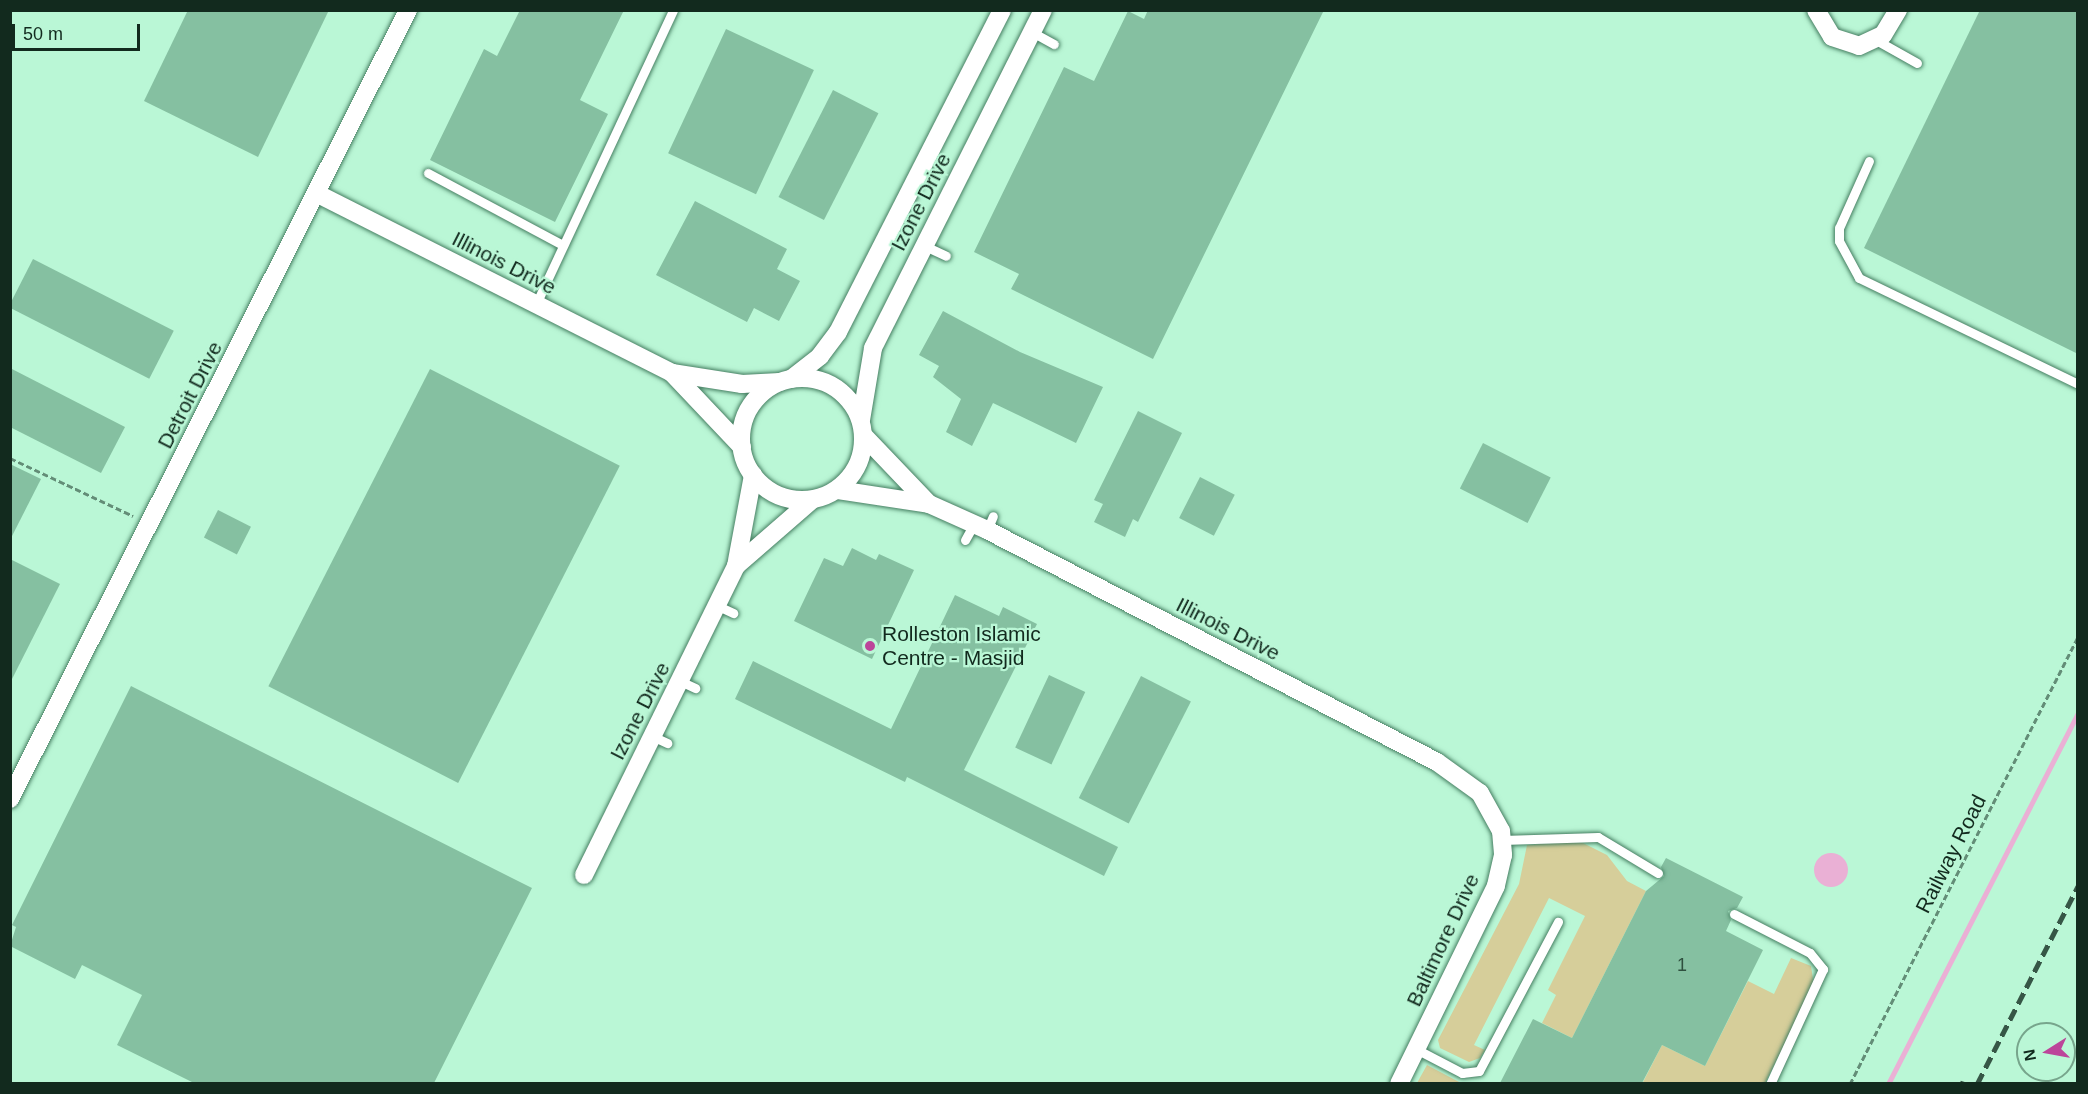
<!DOCTYPE html>
<style>
body{margin:0}
#map{position:relative;width:2088px;height:1094px;overflow:hidden;background:#baf7d6;font-family:Arial,sans-serif}
div>[style]{position:absolute}
.green>*{inset:0;background:#d6ce9a}
.water>*{inset:0;background:#eab0d5}
.round{border-radius:50%}
.stream>*{height:5px;margin:-2.5px;padding:0 2.5px;transform-origin:2.5px;border-radius:2.5px;background:#eab0d5}
.building>*{inset:0;background:#85c0a1;transform-origin:0 0}
.path>*{height:3px;margin-top:-1.5px;transform-origin:0;background:repeating-linear-gradient(90deg,#638d77 0 6px,transparent 0 9px)}
.roads{filter:drop-shadow(0 0 2px #457e61) drop-shadow(0 0 2px #457e61)}
.service>*{height:9px;margin:-4.5px;padding:0 4.5px;transform-origin:4.5px;border-radius:4.5px;background:#fff}
.minor>*{height:18px;margin:-9px;padding:0 9px;transform-origin:9px;border-radius:9px;background:#fff}
.minor>.ring{margin:-9px;padding:0;box-sizing:content-box;background:none;border:18px solid #fff;border-radius:50%}
.rail>*{height:4.5px;margin-top:-2.25px;transform-origin:0;background:repeating-linear-gradient(90deg,#365646 0 12px,transparent 0 18px)}
.dots>*{width:16px;height:16px;translate:-50% -50%;box-sizing:border-box;border:3px solid #baf7d6;border-radius:50%}
span{translate:-50% -50%;white-space:nowrap;text-align:center;line-height:1.15;-webkit-text-stroke:4.5px #baf7d6;paint-order:stroke}
.number-label{font-size:18px;color:#2f503f}
.number-label span{-webkit-text-stroke-width:0}
.street-label{font-size:21px;color:#122a1e}
.poi-label{font-size:21px;color:#122a1e}
.left{translate:0 -50%;text-align:left}
.frame{position:absolute;inset:0;border:12px solid #122a1e;pointer-events:none}
.north{position:absolute;left:2016px;top:1022px;width:60px;height:60px;box-sizing:border-box;background:#baf7d6;border:2px solid #77a58c;border-radius:50%;rotate:259deg;font-size:16px;font-weight:700;line-height:24px;text-align:center;color:#122a1e}
.north::after{content:'';display:block;margin:auto;width:21px;height:27px;background:#bc459a;clip-path:polygon(50% 0,100% 100%,50% 72%,0 100%)}
.scale{position:absolute;left:12px;top:24px;width:128px;height:27px;box-sizing:border-box;border:3px solid #122a1e;border-top:0;padding-left:8px;font-size:18px;line-height:21px;white-space:nowrap;color:#122a1e;-webkit-text-stroke:4px #baf7d6;paint-order:stroke}
</style>
<div id="map">
<div class="green">
<i style="clip-path:polygon(1569px 842px,1583px 843px,1607px 855px,1627px 881px,1646px 891px,1572px 1038px,1542px 1023px,1556px 995px,1548px 990px,1585px 916px,1549px 898px,1474px 1045px,1485px 1050px,1480px 1058px,1469px 1062px,1440px 1048px,1438px 1040px,1519px 884px,1527px 845px)"></i>
<i style="clip-path:polygon(1791px 958px,1811px 966px,1814px 986px,1765px 1083px,1642px 1084px,1662px 1045px,1705px 1066px,1748px 981px,1774px 994px)"></i>
<i style="clip-path:polygon(1427px 1065px,1461px 1083px,1417px 1083px)"></i>
</div>
<div class="water">
<i class="round" style="left:1814px;top:853px;width:34px;height:34px"></i>
</div>
<div class="stream">
<i style="left:1888px;top:1084px;width:418px;rotate:-62.9deg"></i>
</div>
<div class="building">
<i style="clip-path:polygon(188px 10px,329px 10px,258px 157px,144px 101px)"></i>
<i style="clip-path:polygon(520px 10px,624px 10px,580px 100px,608px 114px,555px 222px,430px 160px,484px 49px,497px 56px)"></i>
<i style="clip-path:polygon(1148px 10px,1324px 10px,1153px 359px,1011px 289px,1019px 274px,974px 252px,1064px 67px,1094px 81px,1128px 11px,1144px 19px)"></i>
<i style="clip-path:polygon(1980px 10px,2078px 10px,2078px 354px,1864px 248px)"></i>
<i style="left:726px;top:29px;width:97px;height:137px;rotate:25deg"></i>
<i style="left:833px;top:90px;width:51px;height:120px;rotate:27deg"></i>
<i style="clip-path:polygon(695px 201px,787px 249px,777px 269px,800px 281px,779px 321px,754px 308px,747px 322px,656px 275px)"></i>
<i style="left:33px;top:259px;width:158px;height:54px;rotate:27deg"></i>
<i style="clip-path:polygon(943px 311px,1020px 352px,1103px 387px,1076px 443px,993px 403px,972px 446px,946px 432px,961px 399px,933px 377px,939px 366px,919px 355px)"></i>
<i style="clip-path:polygon(10px 368px,125px 427px,101px 473px,10px 427px)"></i>
<i style="left:430px;top:369px;width:213px;height:356px;rotate:27deg"></i>
<i style="clip-path:polygon(1138px 411px,1182px 433px,1138px 522px,1133px 519px,1125px 537px,1094px 522px,1103px 504px,1094px 500px)"></i>
<i style="left:1483px;top:443px;width:76px;height:51px;rotate:27deg"></i>
<i style="clip-path:polygon(10px 464px,41px 479px,10px 540px)"></i>
<i style="left:1200px;top:477px;width:39px;height:46px;rotate:27deg"></i>
<i style="left:218px;top:510px;width:37px;height:31px;rotate:27deg"></i>
<i style="clip-path:polygon(852px 548px,876px 560px,879px 554px,914px 570px,872px 659px,794px 621px,824px 558px,843px 566px)"></i>
<i style="clip-path:polygon(10px 559px,60px 584px,10px 683px)"></i>
<i style="clip-path:polygon(955px 595px,999px 616px,1003px 607px,1037px 624px,964px 770px,1118px 847px,1104px 876px,907px 777px,905px 782px,735px 699px,753px 661px,891px 729px)"></i>
<i style="left:1049px;top:675px;width:40px;height:80px;rotate:25deg"></i>
<i style="left:1141px;top:676px;width:56px;height:137px;rotate:27deg"></i>
<i style="clip-path:polygon(131px 686px,532px 888px,434px 1083px,194px 1083px,117px 1045px,142px 995px,82px 965px,75px 979px,10px 946px,16px 927px,12px 925px)"></i>
<i style="clip-path:polygon(1666px 858px,1743px 897px,1737px 908px,1728px 911px,1731px 920px,1726px 931px,1763px 950px,1705px 1066px,1662px 1045px,1642px 1083px,1500px 1083px,1533px 1019px,1572px 1038px,1646px 891px,1664px 876px,1661px 867px)"></i>
</div>
<div class="path">
<i style="left:10px;top:458px;width:136px;rotate:25.2deg"></i>
<i style="left:1850px;top:1084px;width:502px;rotate:-62.98deg"></i>
</div>
<div class="roads">
<div class="service">
<i style="left:1032px;top:32px;width:25px;rotate:29deg"></i>
<i style="left:1876px;top:40px;width:47px;rotate:29.3deg"></i>
<i style="left:1869px;top:161px;width:73px;rotate:114.1deg"></i>
<i style="left:1839px;top:228px;width:13px;rotate:90deg"></i>
<i style="left:1839px;top:241px;width:42px;rotate:61.6deg"></i>
<i style="left:1859px;top:278px;width:243px;rotate:25.8deg"></i>
<i style="left:428px;top:173px;width:153px;rotate:28.1deg"></i>
<i style="left:925px;top:246px;width:23px;rotate:25deg"></i>
<i style="left:536px;top:304px;width:324px;rotate:-65deg"></i>
<i style="left:987px;top:530px;width:15px;rotate:-67deg"></i>
<i style="left:965px;top:540px;width:18px;rotate:-61deg"></i>
<i style="left:718px;top:606px;width:17px;rotate:25deg"></i>
<i style="left:680px;top:681px;width:17px;rotate:25deg"></i>
<i style="left:652px;top:736px;width:17px;rotate:25deg"></i>
<i style="left:1502px;top:840px;width:96px;rotate:-1.8deg"></i>
<i style="left:1598px;top:837px;width:70px;rotate:31deg"></i>
<i style="left:1734px;top:914px;width:85px;rotate:27.2deg"></i>
<i style="left:1810px;top:953px;width:21px;rotate:51deg"></i>
<i style="left:1823px;top:969px;width:127px;rotate:114.7deg"></i>
<i style="left:1416px;top:1049px;width:52px;rotate:27.6deg"></i>
<i style="left:1462px;top:1073px;width:17px;rotate:-7deg"></i>
<i style="left:1479px;top:1071px;width:169px;rotate:-62.1deg"></i>
</div>
<div class="minor">
<i style="left:1816px;top:10px;width:31px;rotate:59deg"></i>
<i style="left:1832px;top:37px;width:28px;rotate:18deg"></i>
<i style="left:1859px;top:46px;width:26px;rotate:-25deg"></i>
<i style="left:1883px;top:35px;width:29px;rotate:-59deg"></i>
<i style="left:316px;top:193px;width:399px;rotate:26.8deg"></i>
<i style="left:672px;top:373px;width:71px;rotate:8.9deg"></i>
<i style="left:742px;top:384px;width:38px;rotate:-3deg"></i>
<i style="left:672px;top:373px;width:102px;rotate:46.6deg"></i>
<i class="ring" style="left:741px;top:378px;width:104px;height:104px"></i>
<i style="left:791px;top:379px;width:37px;rotate:-38deg"></i>
<i style="left:820px;top:356px;width:30px;rotate:-53deg"></i>
<i style="left:838px;top:332px;width:361px;rotate:-63deg"></i>
<i style="left:861px;top:420px;width:73px;rotate:-80.5deg"></i>
<i style="left:873px;top:348px;width:378px;rotate:-63.3deg"></i>
<i style="left:864px;top:436px;width:94px;rotate:46.3deg"></i>
<i style="left:838px;top:490px;width:92px;rotate:8.7deg"></i>
<i style="left:929px;top:504px;width:64px;rotate:24.1deg"></i>
<i style="left:987px;top:530px;width:506px;rotate:27.27deg"></i>
<i style="left:1437px;top:762px;width:53px;rotate:35.8deg"></i>
<i style="left:1480px;top:793px;width:43px;rotate:61.1deg"></i>
<i style="left:1501px;top:831px;width:24px;rotate:85deg"></i>
<i style="left:1503px;top:855px;width:32px;rotate:103deg"></i>
<i style="left:1496px;top:886px;width:220px;rotate:116.1deg"></i>
<i style="left:736px;top:566px;width:101px;rotate:-41deg"></i>
<i style="left:10px;top:799px;width:884px;rotate:-63.23deg"></i>
<i style="left:584px;top:875px;width:344px;rotate:-63.8deg"></i>
<i style="left:736px;top:566px;width:93px;rotate:-79.4deg"></i>
</div>
</div>
<div class="rail">
<i style="left:1962px;top:1084px;width:3px;rotate:-72deg"></i>
<i style="left:1977px;top:1084px;width:222px;rotate:-63deg"></i>
</div>
<div class="dots">
<i style="left:870px;top:646px;background:#bc459a"></i>
</div>
<div class="number-label">
<span style="left:1682px;top:965px">1</span>
</div>
<div class="street-label">
<span style="left:921px;top:202px;rotate:-63deg">Izone Drive</span>
<span style="left:504px;top:263px;rotate:27deg">Illinois Drive</span>
<span style="left:190px;top:395px;rotate:-63deg">Detroit Drive</span>
<span style="left:1228px;top:629px;rotate:27deg">Illinois Drive</span>
<span style="left:640px;top:711px;rotate:-63deg">Izone Drive</span>
<span style="left:1951px;top:854px;rotate:-63deg">Railway Road</span>
<span style="left:1443px;top:940px;rotate:-65deg">Baltimore Drive</span>
</div>
<div class="poi-label">
<span class="left" style="left:882px;top:646px">Rolleston Islamic<br>Centre - Masjid</span>
</div>
<div class="frame"></div>
<div class="north">N</div>
<div class="scale">50 m</div>
</div>
